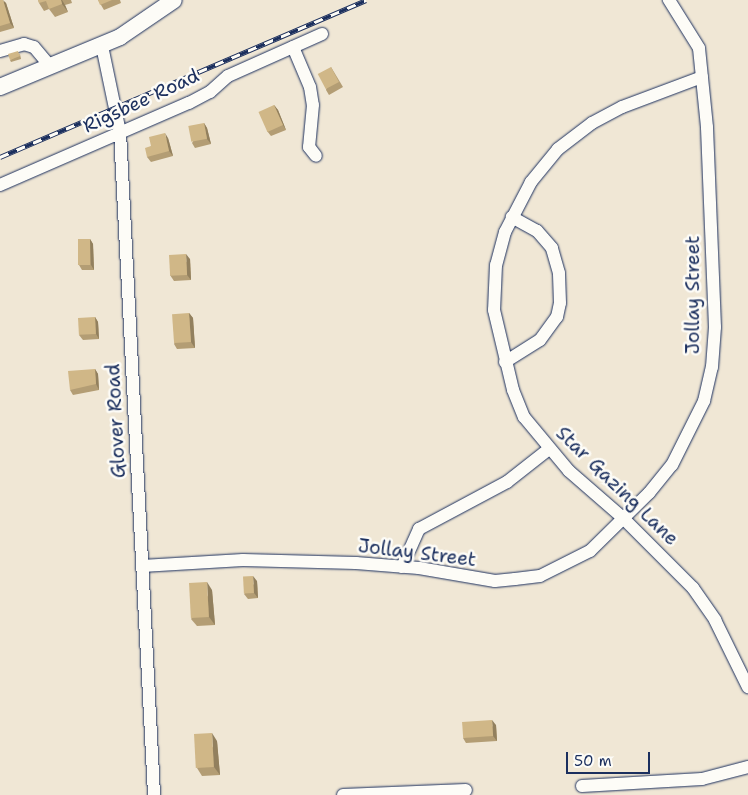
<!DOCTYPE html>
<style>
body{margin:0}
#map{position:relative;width:748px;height:795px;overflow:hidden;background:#f0e7d5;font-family:"Shantell Sans",sans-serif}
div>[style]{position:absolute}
.roads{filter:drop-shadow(0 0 1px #1b2f5e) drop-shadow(0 0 1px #1b2f5e)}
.minor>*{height:12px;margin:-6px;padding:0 6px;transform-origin:6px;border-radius:6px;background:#fdfcf7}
.major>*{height:16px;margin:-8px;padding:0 8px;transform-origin:8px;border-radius:8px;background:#fdfcf7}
.rail>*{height:5px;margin-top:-2.5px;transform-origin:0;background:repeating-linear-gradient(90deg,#fdfcf7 0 9px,#1b2f5e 0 18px);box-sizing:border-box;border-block:1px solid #1b2f5e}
.wall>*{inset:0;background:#b39d74}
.shaded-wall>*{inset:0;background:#92805e}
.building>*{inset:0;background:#d0b787;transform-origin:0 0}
span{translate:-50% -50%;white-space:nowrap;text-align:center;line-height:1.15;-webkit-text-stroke:5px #fdfcf7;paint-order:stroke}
.street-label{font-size:19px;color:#1b2f5e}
.scale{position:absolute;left:566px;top:752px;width:84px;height:22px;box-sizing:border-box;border:2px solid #1b2f5e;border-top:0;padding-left:6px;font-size:15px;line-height:18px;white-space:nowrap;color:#1b2f5e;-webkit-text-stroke:4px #fdfcf7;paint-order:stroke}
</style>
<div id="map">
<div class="roads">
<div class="minor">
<i style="left:102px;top:46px;width:88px;rotate:78.2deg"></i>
<i style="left:120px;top:132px;width:664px;rotate:87.06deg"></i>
<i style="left:293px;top:47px;width:43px;rotate:67deg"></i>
<i style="left:310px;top:87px;width:18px;rotate:81deg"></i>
<i style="left:313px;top:105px;width:42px;rotate:95.4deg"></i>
<i style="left:309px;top:147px;width:11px;rotate:52deg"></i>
<i style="left:0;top:51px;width:25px;rotate:-16deg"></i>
<i style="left:24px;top:44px;width:10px;rotate:17deg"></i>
<i style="left:34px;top:47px;width:26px;rotate:50deg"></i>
<i style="left:702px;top:77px;width:85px;rotate:159.4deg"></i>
<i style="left:622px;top:107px;width:34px;rotate:152deg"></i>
<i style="left:592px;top:123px;width:43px;rotate:142.6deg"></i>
<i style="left:558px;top:149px;width:43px;rotate:129.3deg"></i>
<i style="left:531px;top:182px;width:56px;rotate:117.5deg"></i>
<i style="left:505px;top:232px;width:34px;rotate:105deg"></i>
<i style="left:496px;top:265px;width:45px;rotate:92.5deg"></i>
<i style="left:494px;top:310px;width:82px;rotate:76.6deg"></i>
<i style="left:513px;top:390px;width:29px;rotate:68deg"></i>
<i style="left:524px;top:417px;width:70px;rotate:50.2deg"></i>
<i style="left:569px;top:471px;width:72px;rotate:41deg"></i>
<i style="left:623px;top:518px;width:99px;rotate:45deg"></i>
<i style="left:693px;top:588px;width:39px;rotate:55deg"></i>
<i style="left:715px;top:620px;width:75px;rotate:63.8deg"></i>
<i style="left:0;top:185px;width:206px;rotate:-23.5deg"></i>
<i style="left:189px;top:103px;width:24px;rotate:-28deg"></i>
<i style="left:210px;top:92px;width:24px;rotate:-42deg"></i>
<i style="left:228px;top:76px;width:103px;rotate:-24.1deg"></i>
<i style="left:505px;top:362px;width:41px;rotate:-32.2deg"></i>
<i style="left:540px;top:340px;width:29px;rotate:-54deg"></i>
<i style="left:557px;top:317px;width:14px;rotate:-78deg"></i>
<i style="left:560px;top:303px;width:30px;rotate:-92deg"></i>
<i style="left:559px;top:273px;width:26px;rotate:-106deg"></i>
<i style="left:552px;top:248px;width:23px;rotate:-131deg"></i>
<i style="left:537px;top:231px;width:29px;rotate:-151deg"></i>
<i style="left:142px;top:566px;width:101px;rotate:-3.4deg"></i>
<i style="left:243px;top:560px;width:113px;rotate:1.5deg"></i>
<i style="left:356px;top:563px;width:63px;rotate:4.5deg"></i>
<i style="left:419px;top:568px;width:77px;rotate:9.7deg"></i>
<i style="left:495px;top:581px;width:20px;rotate:-6deg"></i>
<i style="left:515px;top:579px;width:25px;rotate:-7deg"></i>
<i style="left:540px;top:576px;width:56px;rotate:-26.6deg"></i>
<i style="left:590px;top:551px;width:83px;rotate:-44.5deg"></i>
<i style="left:649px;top:493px;width:36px;rotate:-51deg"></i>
<i style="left:672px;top:465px;width:72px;rotate:-63.4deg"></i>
<i style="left:704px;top:401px;width:35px;rotate:-77deg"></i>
<i style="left:712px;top:367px;width:40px;rotate:-85.7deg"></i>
<i style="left:715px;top:327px;width:200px;rotate:-92.3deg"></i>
<i style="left:707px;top:127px;width:79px;rotate:-95.8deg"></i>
<i style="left:699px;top:48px;width:57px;rotate:-122deg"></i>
<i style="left:402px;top:567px;width:42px;rotate:-65.9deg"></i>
<i style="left:419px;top:529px;width:100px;rotate:-28.1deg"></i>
<i style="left:507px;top:482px;width:53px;rotate:-38.2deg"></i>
<i style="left:582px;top:786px;width:120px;rotate:-3.3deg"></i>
<i style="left:702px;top:779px;width:48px;rotate:-14.6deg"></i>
<i style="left:343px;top:795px;width:123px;rotate:-2.3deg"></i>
</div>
<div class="major">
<i style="left:0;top:87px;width:130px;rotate:-22.6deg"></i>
<i style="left:120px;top:37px;width:65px;rotate:-34.4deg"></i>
</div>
</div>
<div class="rail">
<i style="left:0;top:157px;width:398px;rotate:-23.2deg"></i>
</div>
<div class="wall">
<i style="clip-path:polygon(0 0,6px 3px,14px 28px,0 32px)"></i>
<i style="clip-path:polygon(38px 0,71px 0,72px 3px,65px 5px,68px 12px,55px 17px,49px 9px,44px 11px,39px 3px)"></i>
<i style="clip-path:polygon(98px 0,120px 0,121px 3px,104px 10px)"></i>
<i style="clip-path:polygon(20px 54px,21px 59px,11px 62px,10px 60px)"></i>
<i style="clip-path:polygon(331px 67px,343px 87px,329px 95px,326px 90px)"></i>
<i style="clip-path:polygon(274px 105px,278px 110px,286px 130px,271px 136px,267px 131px)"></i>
<i style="clip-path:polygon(204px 123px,207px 128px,211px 144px,195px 148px,192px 143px)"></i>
<i style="clip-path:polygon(168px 138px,173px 156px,151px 162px,147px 157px,151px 146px)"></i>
<i style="clip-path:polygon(90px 239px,93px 244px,94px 270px,82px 270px,79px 265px)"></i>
<i style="clip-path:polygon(190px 259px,191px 280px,174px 281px,170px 275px)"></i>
<i style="clip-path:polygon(189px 313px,193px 318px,195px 348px,177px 349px,174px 344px)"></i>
<i style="clip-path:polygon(95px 317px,98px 322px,99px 339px,83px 340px,79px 335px)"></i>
<i style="clip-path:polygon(95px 369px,98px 374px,99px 390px,73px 395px,70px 390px)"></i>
<i style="clip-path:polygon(257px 581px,258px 598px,248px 599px,244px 594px)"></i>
<i style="clip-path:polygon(212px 590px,215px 625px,197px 626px,191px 619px)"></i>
<i style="clip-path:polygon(496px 725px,497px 741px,466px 743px,463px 738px)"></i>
<i style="clip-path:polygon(217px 741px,220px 775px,202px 776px,197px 768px)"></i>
</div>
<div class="shaded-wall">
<i style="clip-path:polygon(3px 0,6px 3px,14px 28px,10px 23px)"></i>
<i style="clip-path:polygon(61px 0,62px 0,65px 5px,68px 12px,62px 4px)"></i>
<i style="clip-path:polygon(274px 105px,278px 110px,286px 130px,283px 125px)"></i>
<i style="clip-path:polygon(204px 123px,207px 128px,211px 144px,207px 139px)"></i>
<i style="clip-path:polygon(165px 133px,168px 138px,173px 156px,169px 151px)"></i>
<i style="clip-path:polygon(90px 239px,93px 244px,94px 270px,91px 265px)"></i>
<i style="clip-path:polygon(186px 254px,190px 259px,191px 280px,187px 275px)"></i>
<i style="clip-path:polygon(189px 313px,193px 318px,195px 348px,191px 342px)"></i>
<i style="clip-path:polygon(95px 317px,98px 322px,99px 339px,96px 334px)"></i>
<i style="clip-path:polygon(95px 369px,98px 374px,99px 390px,96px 384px)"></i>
<i style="clip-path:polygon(253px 576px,257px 581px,258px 598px,254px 593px)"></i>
<i style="clip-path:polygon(207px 582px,212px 590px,215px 625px,209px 617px)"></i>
<i style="clip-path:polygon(492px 720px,496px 725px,497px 741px,493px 736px)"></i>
<i style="clip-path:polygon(212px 733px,217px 741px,220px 775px,214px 767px)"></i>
</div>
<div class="building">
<i style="clip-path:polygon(0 0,3px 0,10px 23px,0 26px)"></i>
<i style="clip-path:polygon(38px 0,61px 0,62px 4px,49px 9px,46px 1px,39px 3px)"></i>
<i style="clip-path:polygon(98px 0,112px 0,100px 5px)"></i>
<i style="clip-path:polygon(18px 51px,20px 56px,10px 60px,8px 54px)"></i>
<i style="left:331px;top:67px;width:17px;height:15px;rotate:62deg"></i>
<i style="left:274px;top:105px;width:22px;height:17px;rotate:66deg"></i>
<i style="left:204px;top:123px;width:16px;height:16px;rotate:79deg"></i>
<i style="clip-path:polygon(165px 133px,169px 151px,147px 157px,145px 148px,151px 146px,149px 137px)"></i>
<i style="left:78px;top:239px;width:12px;height:26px"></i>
<i style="left:186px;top:254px;width:21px;height:17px;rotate:87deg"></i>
<i style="left:189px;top:313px;width:29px;height:17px;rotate:86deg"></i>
<i style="left:95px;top:317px;width:17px;height:17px;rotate:87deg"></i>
<i style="clip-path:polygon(95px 369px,96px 384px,70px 390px,68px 371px)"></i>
<i style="left:253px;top:576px;width:17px;height:10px;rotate:87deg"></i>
<i style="left:207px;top:582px;width:35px;height:18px;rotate:87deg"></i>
<i style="left:492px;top:720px;width:16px;height:30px;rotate:86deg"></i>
<i style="left:212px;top:733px;width:34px;height:18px;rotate:87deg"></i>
</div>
<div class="street-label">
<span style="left:141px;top:101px;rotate:-25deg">Rigsbee Road</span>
<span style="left:693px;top:295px;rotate:-90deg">Jollay Street</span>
<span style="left:116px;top:421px;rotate:-93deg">Glover Road</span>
<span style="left:617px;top:486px;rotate:44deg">Star Gazing Lane</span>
<span style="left:417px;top:553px;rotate:7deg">Jollay Street</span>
</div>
<div class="scale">50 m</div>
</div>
